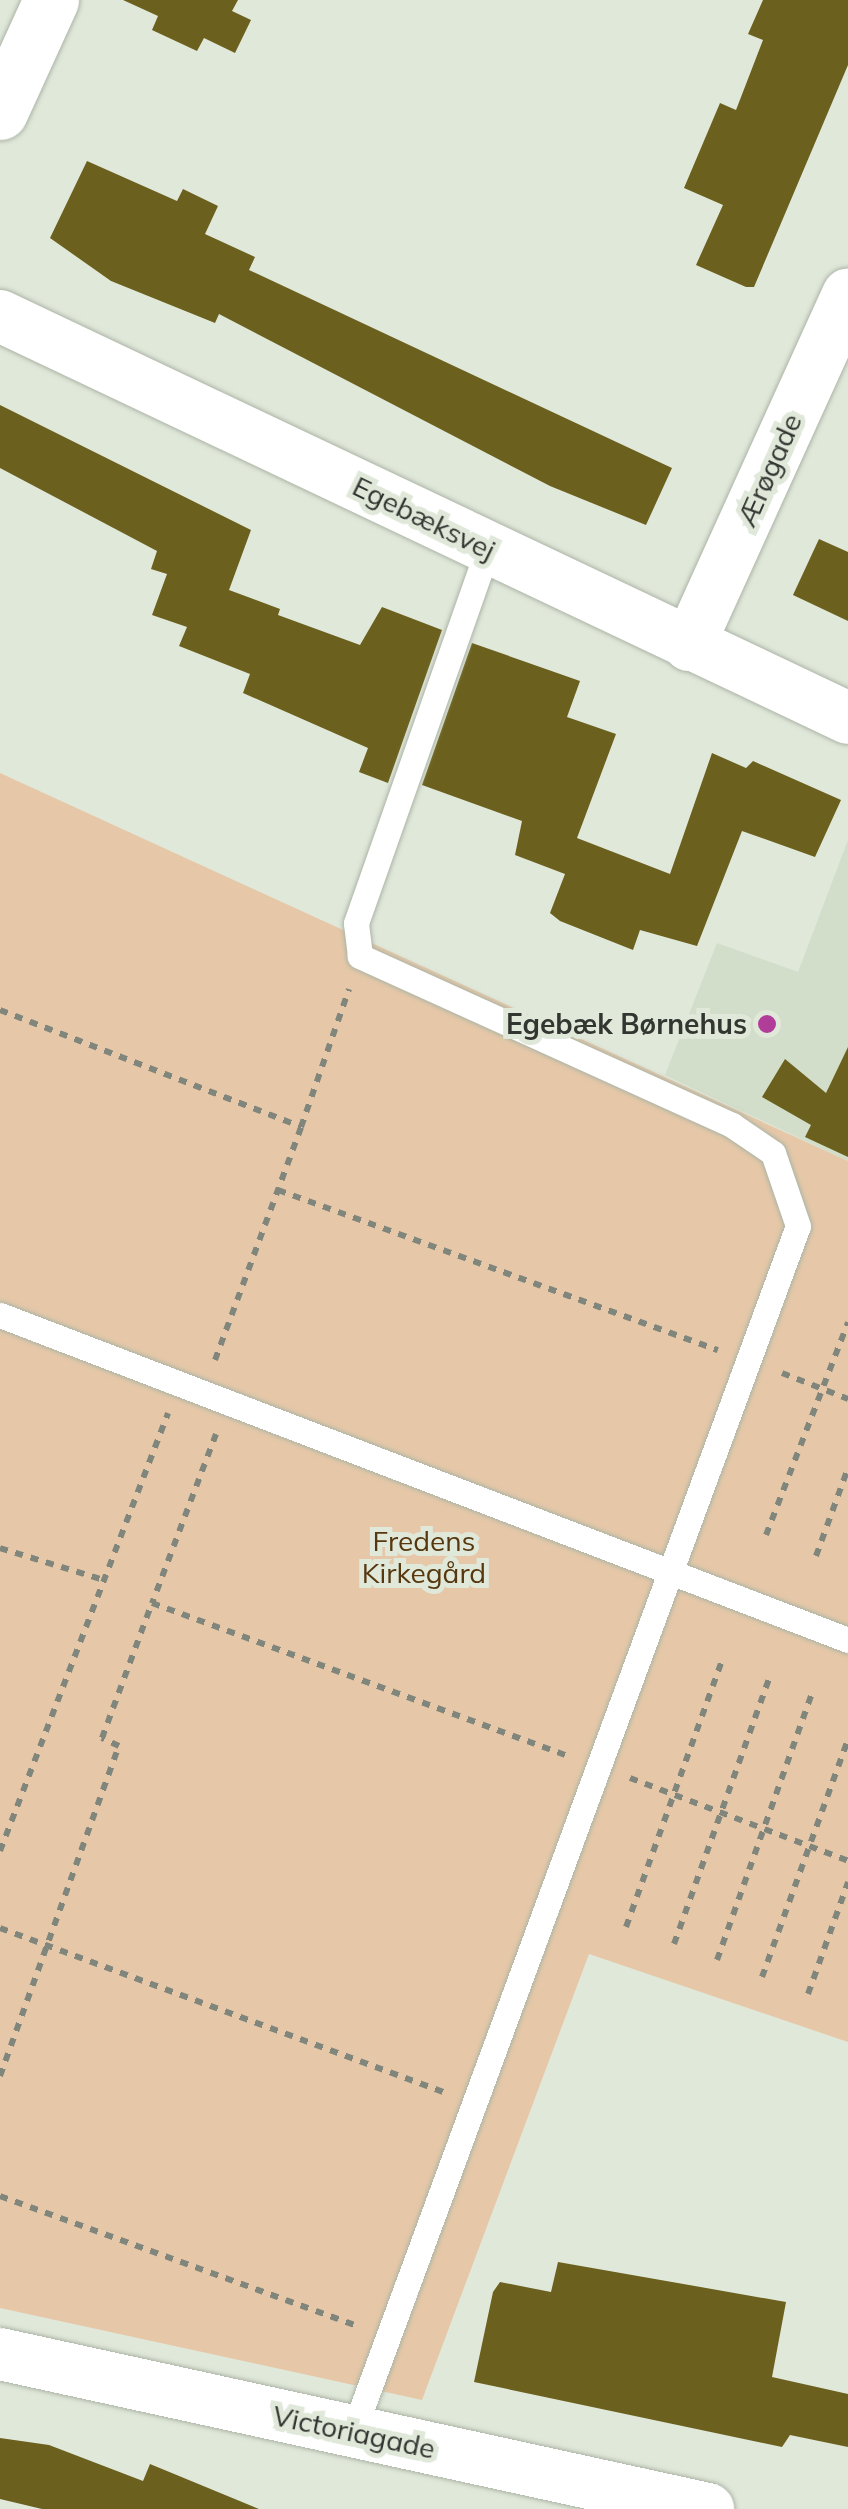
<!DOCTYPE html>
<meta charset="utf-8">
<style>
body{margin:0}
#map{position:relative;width:848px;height:2509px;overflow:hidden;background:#e0e8da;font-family:Mulish,sans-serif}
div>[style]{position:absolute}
.built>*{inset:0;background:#d2dec9}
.green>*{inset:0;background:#e6c8a8}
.building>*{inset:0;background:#6b601d}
.path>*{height:6px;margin-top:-3px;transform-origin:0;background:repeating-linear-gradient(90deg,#81867d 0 8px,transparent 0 16px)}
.roads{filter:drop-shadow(0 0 2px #acb4a6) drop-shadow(0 0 2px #acb4a6)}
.service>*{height:25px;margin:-12.5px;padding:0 12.5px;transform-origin:12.5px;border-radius:12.5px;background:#fff}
.minor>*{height:52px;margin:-26px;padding:0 26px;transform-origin:26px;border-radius:26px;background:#fff}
.tertiary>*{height:55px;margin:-27.5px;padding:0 27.5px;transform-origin:27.5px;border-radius:27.5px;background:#fff}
.dots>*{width:28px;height:28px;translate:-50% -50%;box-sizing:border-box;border:5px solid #e0e8da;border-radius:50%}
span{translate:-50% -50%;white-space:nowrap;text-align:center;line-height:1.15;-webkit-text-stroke:10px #e0e8da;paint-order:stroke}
.street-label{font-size:28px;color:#323530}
.poi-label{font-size:28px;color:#323530;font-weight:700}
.right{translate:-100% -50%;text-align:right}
.park-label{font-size:28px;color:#56370e}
</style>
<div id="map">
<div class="built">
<i style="clip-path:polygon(848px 840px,848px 1161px,665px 1075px,717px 943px,798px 972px)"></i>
</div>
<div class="green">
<i style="clip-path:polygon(0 773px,848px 1161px,848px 2042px,589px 1954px,422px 2400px,0 2308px)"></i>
</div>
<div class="building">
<i style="clip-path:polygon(123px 0,238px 0,232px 11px,251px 20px,235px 53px,204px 38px,197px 51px,152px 30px,158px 16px)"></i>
<i style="clip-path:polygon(763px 0,848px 0,848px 65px,754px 287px,746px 287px,696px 265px,723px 205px,684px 188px,720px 103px,736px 110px,763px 40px,748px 34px)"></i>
<i style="clip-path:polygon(87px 161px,177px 201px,183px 189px,218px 206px,205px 234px,255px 257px,249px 270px,672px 468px,646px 525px,550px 486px,219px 314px,215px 323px,111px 281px,50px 238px)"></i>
<i style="clip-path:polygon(0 405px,251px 530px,229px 590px,280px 609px,278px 615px,360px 645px,382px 607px,442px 630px,388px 783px,359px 772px,368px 748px,243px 693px,250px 674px,179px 646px,187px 627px,152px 615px,167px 574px,151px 569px,157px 551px,0 468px)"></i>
<i style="clip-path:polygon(819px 539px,848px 552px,848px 621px,793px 595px)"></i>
<i style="clip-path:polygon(472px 643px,580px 681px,567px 717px,616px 734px,577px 838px,670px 874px,712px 753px,746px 768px,753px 761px,841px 800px,815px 857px,742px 831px,697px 946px,640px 930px,633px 950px,560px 921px,550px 913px,565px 874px,515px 855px,522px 821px,422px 785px)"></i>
<i style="clip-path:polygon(848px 1047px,848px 1157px,805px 1137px,811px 1125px,762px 1097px,785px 1059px,826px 1093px)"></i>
<i style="clip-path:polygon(558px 2262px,786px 2302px,772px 2377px,848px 2394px,848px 2447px,790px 2435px,782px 2447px,474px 2382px,493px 2292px,500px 2282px,551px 2292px)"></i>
<i style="clip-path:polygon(0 2438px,49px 2445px,143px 2481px,150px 2464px,259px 2509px,42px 2509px,0 2499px)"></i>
</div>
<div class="path">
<i style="left:0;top:1010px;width:323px;rotate:21.2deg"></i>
<i style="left:301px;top:1127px;width:146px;rotate:-70.8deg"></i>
<i style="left:278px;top:1190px;width:468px;rotate:20deg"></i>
<i style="left:215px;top:1360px;width:248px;rotate:-69.7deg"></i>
<i style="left:782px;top:1373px;width:71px;rotate:21.5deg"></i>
<i style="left:216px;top:1434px;width:181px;rotate:110.7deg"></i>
<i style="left:152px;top:1603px;width:441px;rotate:20.2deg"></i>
<i style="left:766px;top:1535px;width:228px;rotate:-68.9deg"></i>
<i style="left:0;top:1548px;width:109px;rotate:17.1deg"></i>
<i style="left:816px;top:1556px;width:94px;rotate:-70deg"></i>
<i style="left:630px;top:1778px;width:233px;rotate:20.8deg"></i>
<i style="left:0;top:1851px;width:469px;rotate:-69deg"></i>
<i style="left:626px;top:1927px;width:286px;rotate:-70.2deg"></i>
<i style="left:0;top:1928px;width:473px;rotate:20.3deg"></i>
<i style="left:674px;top:1944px;width:285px;rotate:-70.3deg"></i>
<i style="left:717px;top:1960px;width:286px;rotate:-70.4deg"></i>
<i style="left:762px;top:1977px;width:252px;rotate:-70.1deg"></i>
<i style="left:808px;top:1994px;width:119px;rotate:-70.3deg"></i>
<i style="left:0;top:2076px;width:351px;rotate:-70.2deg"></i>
<i style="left:119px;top:1746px;width:19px;rotate:-155deg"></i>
<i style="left:102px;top:1738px;width:144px;rotate:-69.7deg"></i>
<i style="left:0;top:2196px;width:377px;rotate:20deg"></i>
</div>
<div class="roads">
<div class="service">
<i style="left:0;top:1315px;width:908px;rotate:20.97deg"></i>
<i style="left:353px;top:2432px;width:1285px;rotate:-69.75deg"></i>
<i style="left:798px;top:1226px;width:77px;rotate:-108.9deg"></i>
<i style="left:773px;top:1153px;width:50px;rotate:-145.7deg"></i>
<i style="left:732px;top:1125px;width:409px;rotate:-155.6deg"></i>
<i style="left:360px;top:956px;width:33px;rotate:-97deg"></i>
<i style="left:356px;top:923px;width:397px;rotate:-70.6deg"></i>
</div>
<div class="minor">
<i style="left:0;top:316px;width:938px;rotate:25.36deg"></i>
<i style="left:689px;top:645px;width:385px;rotate:-65.6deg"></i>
<i style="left:0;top:2354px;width:725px;rotate:12.35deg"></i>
</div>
<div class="tertiary">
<i style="left:0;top:112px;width:123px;rotate:-65.5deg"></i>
</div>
</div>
<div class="dots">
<i style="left:767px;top:1024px;background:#b03e98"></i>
</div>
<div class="street-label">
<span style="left:769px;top:470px;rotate:-66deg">Ærøgade</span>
<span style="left:424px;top:518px;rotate:26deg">Egebæksvej</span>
<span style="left:354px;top:2432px;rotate:12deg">Victoriagade</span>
</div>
<div class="poi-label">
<span class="right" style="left:747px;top:1024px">Egebæk Børnehus</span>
</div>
<div class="park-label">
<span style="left:424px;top:1557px">Fredens<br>Kirkegård</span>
</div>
</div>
